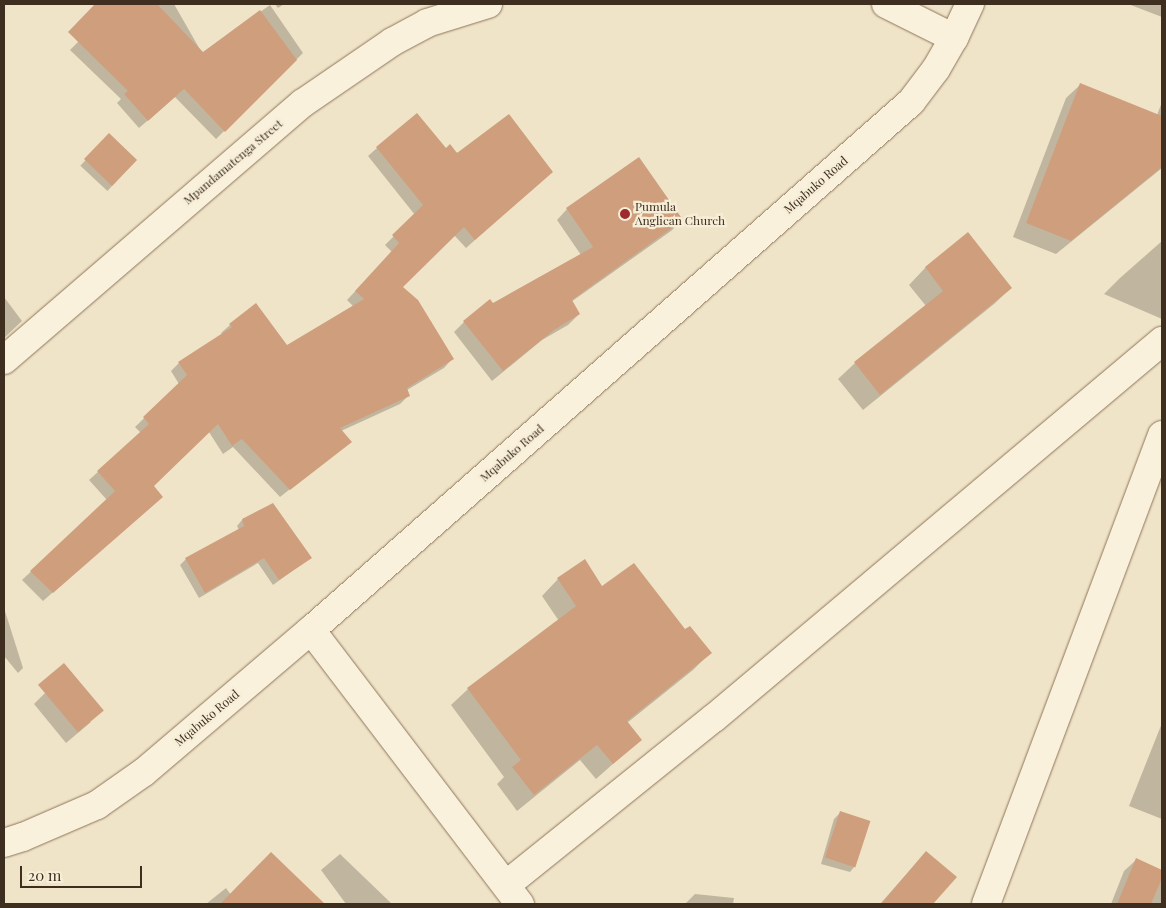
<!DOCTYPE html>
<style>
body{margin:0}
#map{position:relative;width:1166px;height:908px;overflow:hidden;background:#f0e4c8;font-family:"Playfair Display",serif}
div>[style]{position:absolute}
.shadow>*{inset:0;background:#0003;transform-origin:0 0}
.building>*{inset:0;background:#cf9f7d;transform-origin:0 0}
.roads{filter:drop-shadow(0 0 1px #8d765c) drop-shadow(0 0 1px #8d765c)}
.minor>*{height:28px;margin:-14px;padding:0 14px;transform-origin:14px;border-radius:14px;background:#faf1dc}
.dots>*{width:14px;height:14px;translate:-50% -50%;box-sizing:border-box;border:2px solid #f7eed8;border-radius:50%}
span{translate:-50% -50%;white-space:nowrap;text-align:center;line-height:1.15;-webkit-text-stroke:4.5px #f7eed8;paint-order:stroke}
.street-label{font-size:12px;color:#3d2e20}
.poi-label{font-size:12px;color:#3d2e20}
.left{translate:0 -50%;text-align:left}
.frame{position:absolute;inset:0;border:5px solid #3d2e20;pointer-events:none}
.scale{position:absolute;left:20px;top:866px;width:122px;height:22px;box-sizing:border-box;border:2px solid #3d2e20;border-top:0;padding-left:6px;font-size:15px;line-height:18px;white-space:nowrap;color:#3d2e20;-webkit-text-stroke:4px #f7eed8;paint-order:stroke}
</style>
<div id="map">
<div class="shadow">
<i style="clip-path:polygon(116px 4px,174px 4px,202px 53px,270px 5px,303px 53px,216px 139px,175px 97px,139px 128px,117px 103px,121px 99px,70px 50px)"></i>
<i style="clip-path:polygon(275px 4px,284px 4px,278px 8px)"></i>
<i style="clip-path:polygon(1128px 4px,1162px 4px,1162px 17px)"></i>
<i style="clip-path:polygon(1080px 85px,1157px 115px,1162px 102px,1162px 168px,1056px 254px,1013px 237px,1066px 98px)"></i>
<i style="left:109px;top:135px;width:37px;height:42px;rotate:43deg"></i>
<i style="clip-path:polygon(377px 148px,446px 149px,542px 180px,466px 248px,454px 235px,401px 287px,452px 359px,444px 368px,407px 390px,409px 395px,400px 404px,341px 431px,350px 442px,280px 497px,233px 447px,223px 454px,209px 432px,152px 486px,152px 505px,43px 601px,22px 580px,107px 500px,89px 480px,141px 433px,135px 427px,179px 384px,171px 371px,179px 363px,223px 335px,221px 333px,230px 325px,287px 347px,354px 307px,347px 300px,392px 252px,385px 245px,415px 215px,368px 156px)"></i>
<i style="clip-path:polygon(567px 209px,682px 220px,671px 231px,571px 302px,579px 314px,568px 325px,542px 340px,492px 381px,454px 332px,464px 322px,581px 255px,557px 220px)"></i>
<i style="clip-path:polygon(968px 234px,1011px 288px,994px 304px,863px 410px,838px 379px,855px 363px,926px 306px,909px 285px,925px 268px)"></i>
<i style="clip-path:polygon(1162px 241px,1162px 319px,1104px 294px,1120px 278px)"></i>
<i style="clip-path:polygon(4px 297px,22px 321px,4px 338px)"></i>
<i style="clip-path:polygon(273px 505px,310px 558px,273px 585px,258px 563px,199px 598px,180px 565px,186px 559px,239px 530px,237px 526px,242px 520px)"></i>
<i style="clip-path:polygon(558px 579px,602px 588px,685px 631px,710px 653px,693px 670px,627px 723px,640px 740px,596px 779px,580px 760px,517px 811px,497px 784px,504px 777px,451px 705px,468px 689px,559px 621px,542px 596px)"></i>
<i style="clip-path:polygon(4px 608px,23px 668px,18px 673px,4px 656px)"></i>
<i style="clip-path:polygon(45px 693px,91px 722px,66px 743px,34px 704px)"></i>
<i style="clip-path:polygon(1162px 723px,1162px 819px,1129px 806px)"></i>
<i style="clip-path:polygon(840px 813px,855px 866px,850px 872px,821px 864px,834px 819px)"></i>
<i style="clip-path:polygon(926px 852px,955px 877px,932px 904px,880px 904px)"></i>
<i style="clip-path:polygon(340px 854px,392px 904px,346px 904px,321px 870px)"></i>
<i style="clip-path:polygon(1136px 860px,1162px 871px,1162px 904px,1111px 904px,1124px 871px)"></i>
<i style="clip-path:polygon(226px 888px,231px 895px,300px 899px,293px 904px,206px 904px)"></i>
<i style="clip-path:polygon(695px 894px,734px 898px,733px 904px,685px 904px)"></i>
</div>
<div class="building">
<i style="clip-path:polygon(95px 4px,157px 4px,203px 52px,260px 10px,297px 60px,225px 132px,184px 89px,148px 121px,124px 94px,128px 91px,68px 32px)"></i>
<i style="clip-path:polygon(1080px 83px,1162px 116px,1162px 167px,1071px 241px,1026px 223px)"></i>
<i style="clip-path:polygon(417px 113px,446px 148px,450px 144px,457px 153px,509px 114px,553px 172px,475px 240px,464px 227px,403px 287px,418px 300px,454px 359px,407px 388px,410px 396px,340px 428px,352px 442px,290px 490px,242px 439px,232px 446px,218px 424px,154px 486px,163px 497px,53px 593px,30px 571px,115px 491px,97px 471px,149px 424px,143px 417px,187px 375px,178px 362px,232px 327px,229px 324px,256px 303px,287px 345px,364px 299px,355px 291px,399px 243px,392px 235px,423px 205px,376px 147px)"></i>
<i style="left:109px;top:133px;width:39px;height:36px;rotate:44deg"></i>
<i style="clip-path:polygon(639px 157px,683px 220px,572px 300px,580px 314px,554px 330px,503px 371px,463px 321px,490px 299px,493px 303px,593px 247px,566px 208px)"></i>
<i style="clip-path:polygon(968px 232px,1012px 288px,880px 395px,854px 362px,943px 291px,925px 267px)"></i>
<i style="clip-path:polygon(273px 503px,312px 558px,279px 580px,264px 558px,205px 593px,185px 558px,244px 526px,242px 519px)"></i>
<i style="clip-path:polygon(585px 559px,602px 586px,634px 563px,685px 629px,690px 626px,712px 653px,627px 721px,642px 740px,613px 764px,597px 745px,534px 795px,512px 767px,521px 760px,467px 688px,576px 606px,557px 578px)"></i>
<i style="left:64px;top:663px;width:62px;height:34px;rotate:50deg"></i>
<i style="left:840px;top:811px;width:32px;height:49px;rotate:18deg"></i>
<i style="clip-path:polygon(926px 851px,957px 877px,933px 904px,881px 904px)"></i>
<i style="clip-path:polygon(271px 852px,325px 904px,220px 904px)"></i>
<i style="clip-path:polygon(1136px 858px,1162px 870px,1162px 878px,1151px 904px,1117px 904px)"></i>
</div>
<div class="roads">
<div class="minor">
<i style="left:886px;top:4px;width:76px;rotate:26.6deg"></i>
<i style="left:4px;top:360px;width:394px;rotate:-40.7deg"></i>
<i style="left:303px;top:103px;width:108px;rotate:-34.4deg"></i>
<i style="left:392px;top:42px;width:40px;rotate:-28deg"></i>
<i style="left:427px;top:23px;width:64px;rotate:-17.3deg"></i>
<i style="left:311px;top:630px;width:345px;rotate:52.7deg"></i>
<i style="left:4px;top:843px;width:20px;rotate:-18deg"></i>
<i style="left:23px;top:837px;width:81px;rotate:-23.4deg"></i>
<i style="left:97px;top:805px;width:57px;rotate:-35.1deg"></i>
<i style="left:144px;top:772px;width:219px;rotate:-40.4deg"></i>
<i style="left:311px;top:630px;width:799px;rotate:-41.35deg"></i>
<i style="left:911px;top:102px;width:41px;rotate:-52.9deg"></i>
<i style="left:936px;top:69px;width:36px;rotate:-60deg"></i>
<i style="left:954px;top:38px;width:38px;rotate:-65deg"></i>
<i style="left:506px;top:885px;width:267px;rotate:-38.8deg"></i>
<i style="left:714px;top:718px;width:586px;rotate:-40.08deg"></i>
<i style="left:986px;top:904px;width:501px;rotate:-69.43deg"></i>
</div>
</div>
<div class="dots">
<i style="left:625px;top:214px;background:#9e2a2b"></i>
</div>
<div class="street-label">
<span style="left:233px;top:162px;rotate:-40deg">Mpandamatenga Street</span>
<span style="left:816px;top:185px;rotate:-41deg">Mqabuko Road</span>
<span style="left:512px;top:453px;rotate:-41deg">Mqabuko Road</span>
<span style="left:207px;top:718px;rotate:-40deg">Mqabuko Road</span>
</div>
<div class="poi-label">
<span class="left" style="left:635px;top:214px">Pumula<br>Anglican Church</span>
</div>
<div class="frame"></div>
<div class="scale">20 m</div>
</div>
